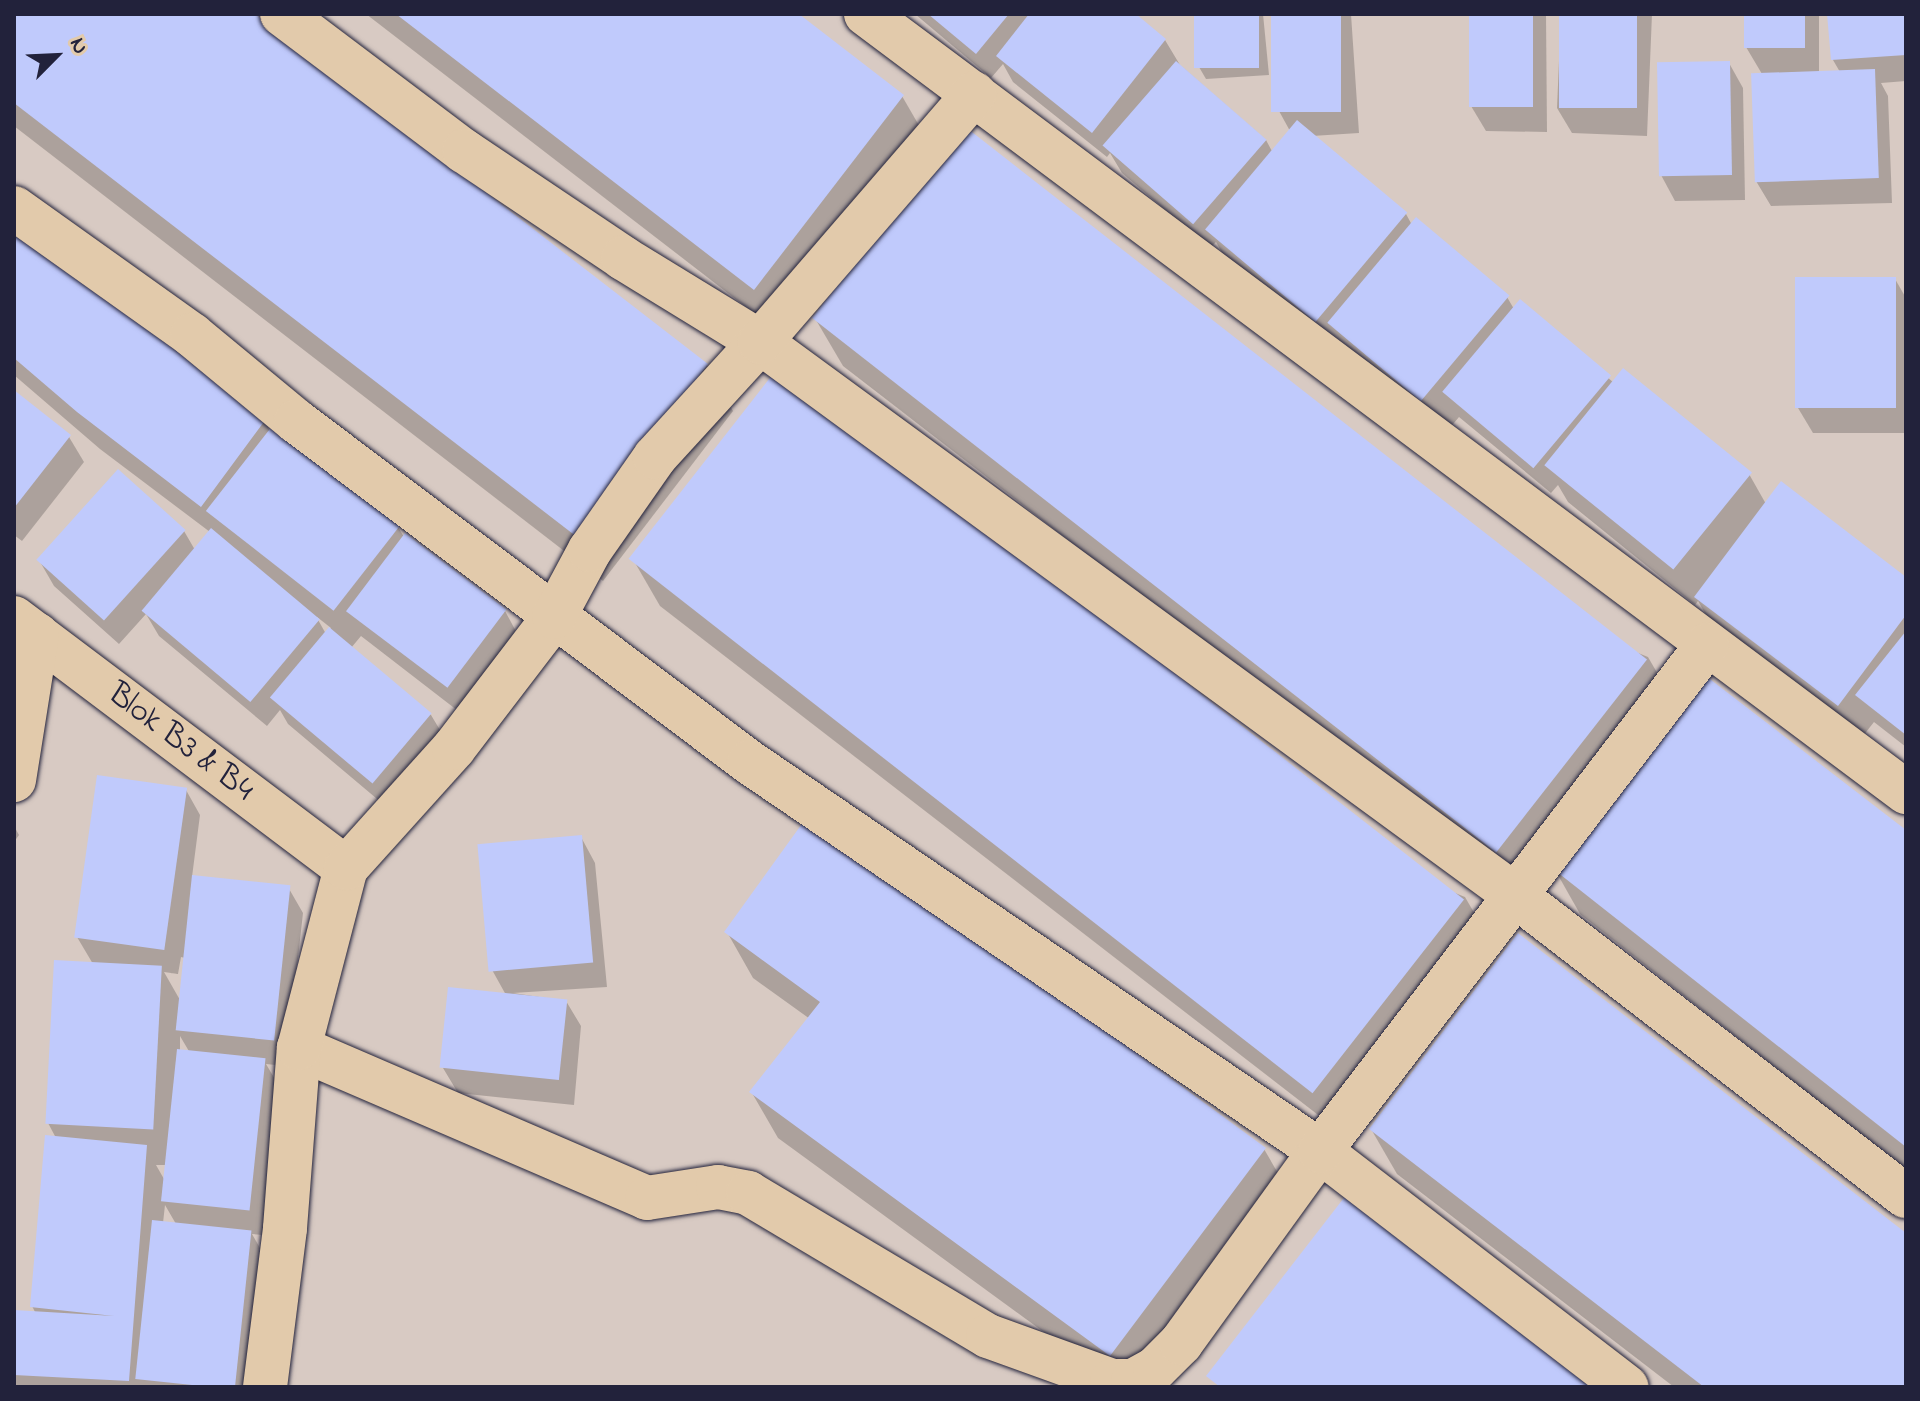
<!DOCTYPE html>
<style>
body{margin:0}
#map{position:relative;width:1920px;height:1401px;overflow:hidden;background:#d8cac3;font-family:"Indie Flower",sans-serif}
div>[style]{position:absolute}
.shadow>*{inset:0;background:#0003}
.building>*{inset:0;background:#c0cafc;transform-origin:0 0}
.roads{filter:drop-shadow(0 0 2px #22223b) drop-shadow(0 0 2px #22223b)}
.street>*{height:44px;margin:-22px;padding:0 22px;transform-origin:22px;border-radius:22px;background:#e2caab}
span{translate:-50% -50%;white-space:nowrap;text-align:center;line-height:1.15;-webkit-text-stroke:7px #e2caab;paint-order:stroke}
.street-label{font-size:34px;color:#22223b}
.frame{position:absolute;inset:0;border:16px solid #22223b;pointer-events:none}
.north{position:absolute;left:16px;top:16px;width:80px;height:80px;-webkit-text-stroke:6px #e2caab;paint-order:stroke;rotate:66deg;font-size:22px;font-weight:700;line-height:32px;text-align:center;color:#22223b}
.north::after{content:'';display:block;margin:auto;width:28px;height:36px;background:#22223b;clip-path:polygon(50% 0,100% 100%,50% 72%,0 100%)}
</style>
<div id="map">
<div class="shadow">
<i style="clip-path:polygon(14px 14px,252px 14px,707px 365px,733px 411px,603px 581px,14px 126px)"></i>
<i style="clip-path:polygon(366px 14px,796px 14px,902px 96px,928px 141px,781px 334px)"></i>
<i style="clip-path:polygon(915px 14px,1132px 14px,1165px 40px,1180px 65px,1266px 140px,1273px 153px,1290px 131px,1279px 111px,1273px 14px,1351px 14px,1359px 133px,1312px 136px,1406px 214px,1412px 225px,1507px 297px,1514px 309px,1520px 301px,1614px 383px,1749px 474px,1766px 504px,1906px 579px,1906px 747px,1874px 722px,1859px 741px,1717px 634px,1698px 601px,1695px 605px,1568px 502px,1558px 485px,1551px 493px,1459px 417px,1443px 436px,1230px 267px,1216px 242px,1210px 248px,1122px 173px,1110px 153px,1107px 157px,1013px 82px,1003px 64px,991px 78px)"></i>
<i style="clip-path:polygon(1196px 14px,1263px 14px,1269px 75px,1206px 79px,1199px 67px)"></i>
<i style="clip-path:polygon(1471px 14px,1546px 14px,1547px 132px,1486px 131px,1471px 106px)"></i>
<i style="clip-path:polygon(1561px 14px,1652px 14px,1647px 136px,1572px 133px,1557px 108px)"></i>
<i style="clip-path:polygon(1746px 14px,1819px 14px,1819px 72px,1840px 72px,1833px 60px,1829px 14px,1906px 14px,1906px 81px,1881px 83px,1888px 96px,1892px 203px,1771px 206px,1756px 181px,1762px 74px,1746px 47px)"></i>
<i style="clip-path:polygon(1729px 63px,1743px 88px,1745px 200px,1675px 201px,1661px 175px)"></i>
<i style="clip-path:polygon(evenodd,14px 222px,140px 326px,264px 420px,270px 431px,398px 527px,404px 537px,505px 611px,519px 637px,462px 714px,361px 636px,351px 648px,431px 715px,446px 740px,389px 809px,288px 724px,280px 710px,267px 726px,159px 636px,146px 614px,119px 644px,54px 586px,39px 560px,184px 531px,195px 550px,210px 532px,100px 449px,14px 375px,14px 222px,317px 617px,331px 628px,326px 634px,317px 618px,317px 617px)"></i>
<i style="clip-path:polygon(1895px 279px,1906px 298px,1906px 433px,1813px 433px,1798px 408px)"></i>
<i style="clip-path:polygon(816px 320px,1648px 657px,1674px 702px,1527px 895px,843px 366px)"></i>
<i style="clip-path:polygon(14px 393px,69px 437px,84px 462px,22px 541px,14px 535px)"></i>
<i style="clip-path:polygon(634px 561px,1465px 897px,1491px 942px,1344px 1135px,660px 606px)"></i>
<i style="clip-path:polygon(evenodd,186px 790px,200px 815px,192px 877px,288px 887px,303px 913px,286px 1066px,266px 1064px,279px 1086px,263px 1235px,252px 1234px,272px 1269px,260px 1387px,14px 1387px,14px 1312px,36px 1314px,32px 1306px,56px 1138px,48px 1123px,93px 964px,77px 937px,186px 790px,181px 957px,185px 958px,180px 1000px,164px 972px,178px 974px,181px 957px,186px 790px,180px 1036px,190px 1053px,180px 1052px,180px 1036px,186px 790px,156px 1165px,166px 1165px,164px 1179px,156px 1165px,186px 790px,165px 1205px,176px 1224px,163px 1223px,165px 1205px)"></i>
<i style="clip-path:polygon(14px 826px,19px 835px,14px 842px)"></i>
<i style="clip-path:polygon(1906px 833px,1906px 1170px,1580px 914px,1554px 868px)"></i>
<i style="clip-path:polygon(581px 837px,595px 863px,607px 987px,513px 993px,566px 1001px,581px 1026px,574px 1105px,458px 1093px,443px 1068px,506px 995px,491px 968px)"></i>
<i style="clip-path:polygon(727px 932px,1264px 1149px,1290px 1194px,1119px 1387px,778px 1138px,752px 1093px,810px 1019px,753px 978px)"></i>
<i style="clip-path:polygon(1371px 1129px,1906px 1236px,1906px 1387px,1674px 1387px,1397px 1174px)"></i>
</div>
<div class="building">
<i style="clip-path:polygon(14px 14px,255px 14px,708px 364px,577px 537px,14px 103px)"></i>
<i style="clip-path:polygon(396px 14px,799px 14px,904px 95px,754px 290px)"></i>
<i style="clip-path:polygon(928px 14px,1009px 14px,976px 54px)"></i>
<i style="clip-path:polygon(1029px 14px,1136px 14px,1166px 39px,1092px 133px,996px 56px)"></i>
<i style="left:1194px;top:14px;width:65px;height:54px"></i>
<i style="left:1271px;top:14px;width:70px;height:98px"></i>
<i style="left:1469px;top:14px;width:64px;height:93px"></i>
<i style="left:1559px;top:14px;width:78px;height:94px"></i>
<i style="left:1744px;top:14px;width:61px;height:34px"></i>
<i style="clip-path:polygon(1827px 14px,1906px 14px,1906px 55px,1831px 60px)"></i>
<i style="left:1176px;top:61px;width:120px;height:112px;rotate:41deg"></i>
<i style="left:1730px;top:61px;width:114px;height:73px;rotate:89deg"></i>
<i style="left:1875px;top:69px;width:109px;height:124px;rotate:88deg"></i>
<i style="left:1297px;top:120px;width:144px;height:143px;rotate:40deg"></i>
<i style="left:963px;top:125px;width:868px;height:245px;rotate:38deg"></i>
<i style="left:1416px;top:217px;width:122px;height:138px;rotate:40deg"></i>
<i style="clip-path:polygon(14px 220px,142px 325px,266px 419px,201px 507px,77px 412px,14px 358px)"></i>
<i style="left:1896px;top:277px;width:131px;height:101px;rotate:90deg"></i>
<i style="left:1520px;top:299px;width:119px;height:121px;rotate:40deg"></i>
<i style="left:780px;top:365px;width:868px;height:246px;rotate:38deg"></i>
<i style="left:1623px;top:368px;width:166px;height:125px;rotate:39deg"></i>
<i style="clip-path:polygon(14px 390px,71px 435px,14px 508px)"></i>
<i style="left:273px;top:425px;width:162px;height:109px;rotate:38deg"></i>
<i style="left:118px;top:469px;width:91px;height:122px;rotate:42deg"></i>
<i style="clip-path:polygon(1781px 481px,1906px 577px,1906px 615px,1838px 706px,1694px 597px)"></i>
<i style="left:211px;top:528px;width:142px;height:108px;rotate:40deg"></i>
<i style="left:405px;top:533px;width:127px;height:98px;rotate:37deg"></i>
<i style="left:329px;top:627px;width:134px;height:92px;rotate:40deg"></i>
<i style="clip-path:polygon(1906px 631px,1906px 735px,1855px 695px)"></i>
<i style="clip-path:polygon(1702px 673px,1906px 830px,1906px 1147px,1552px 868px)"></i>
<i style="left:97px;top:775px;width:91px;height:164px;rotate:8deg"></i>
<i style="clip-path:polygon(809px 814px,1266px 1148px,1110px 1356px,749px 1092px,820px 1002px,724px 932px)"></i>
<i style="left:582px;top:835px;width:128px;height:105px;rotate:85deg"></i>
<i style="left:192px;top:875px;width:99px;height:156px;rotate:6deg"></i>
<i style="clip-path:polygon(1518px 933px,1906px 1233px,1906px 1387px,1704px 1387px,1369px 1129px)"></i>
<i style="left:54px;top:960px;width:108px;height:164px;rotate:3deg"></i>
<i style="left:448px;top:987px;width:120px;height:81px;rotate:6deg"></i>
<i style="left:177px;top:1049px;width:89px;height:153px;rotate:6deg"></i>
<i style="clip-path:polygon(45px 1135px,147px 1145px,129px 1381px,14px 1375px,14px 1310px,114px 1316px,30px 1307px)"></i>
<i style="clip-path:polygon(1350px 1190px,1602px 1387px,1220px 1387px,1206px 1376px)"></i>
<i style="left:152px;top:1220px;width:100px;height:160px;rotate:6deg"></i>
</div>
<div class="roads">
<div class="street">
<i style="left:282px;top:14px;width:228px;rotate:37deg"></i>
<i style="left:464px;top:151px;width:192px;rotate:33.9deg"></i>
<i style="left:623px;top:258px;width:161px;rotate:31.5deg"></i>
<i style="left:760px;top:342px;width:937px;rotate:36.23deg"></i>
<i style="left:1516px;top:896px;width:492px;rotate:37.6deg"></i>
<i style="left:866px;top:14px;width:1299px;rotate:36.8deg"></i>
<i style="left:14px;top:208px;width:219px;rotate:35.5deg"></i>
<i style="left:192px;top:335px;width:135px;rotate:39.6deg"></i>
<i style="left:296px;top:421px;width:567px;rotate:36.97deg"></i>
<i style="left:749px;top:762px;width:691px;rotate:34.27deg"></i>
<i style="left:1320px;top:1151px;width:387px;rotate:37.6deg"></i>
<i style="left:14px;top:618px;width:416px;rotate:37deg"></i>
<i style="left:14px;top:780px;width:147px;rotate:-81deg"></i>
<i style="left:299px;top:1048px;width:379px;rotate:23.3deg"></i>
<i style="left:647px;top:1198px;width:72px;rotate:-8.8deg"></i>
<i style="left:718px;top:1187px;width:31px;rotate:11deg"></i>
<i style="left:748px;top:1193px;width:279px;rotate:30.8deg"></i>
<i style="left:988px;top:1336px;width:132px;rotate:19.9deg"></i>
<i style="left:1112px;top:1381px;width:21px"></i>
<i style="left:1133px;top:1381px;width:25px;rotate:-29deg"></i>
<i style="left:1155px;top:1369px;width:37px;rotate:-45deg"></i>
<i style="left:1181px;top:1343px;width:237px;rotate:-54.1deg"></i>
<i style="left:1320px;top:1151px;width:637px;rotate:-52.59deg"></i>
<i style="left:265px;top:1387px;width:160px;rotate:-82.8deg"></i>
<i style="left:285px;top:1228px;width:181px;rotate:-85.6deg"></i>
<i style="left:299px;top:1048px;width:186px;rotate:-75.4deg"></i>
<i style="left:346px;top:868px;width:161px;rotate:-48deg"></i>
<i style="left:454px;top:748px;width:165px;rotate:-52.6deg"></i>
<i style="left:554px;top:617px;width:76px;rotate:-61.8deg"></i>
<i style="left:590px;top:550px;width:113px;rotate:-55deg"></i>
<i style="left:655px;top:457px;width:156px;rotate:-47.6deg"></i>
<i style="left:760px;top:342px;width:328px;rotate:-49.2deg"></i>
</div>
</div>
<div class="street-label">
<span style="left:180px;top:743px;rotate:37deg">Blok B3 &amp; B4</span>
</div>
<div class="frame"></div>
<div class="north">N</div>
</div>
